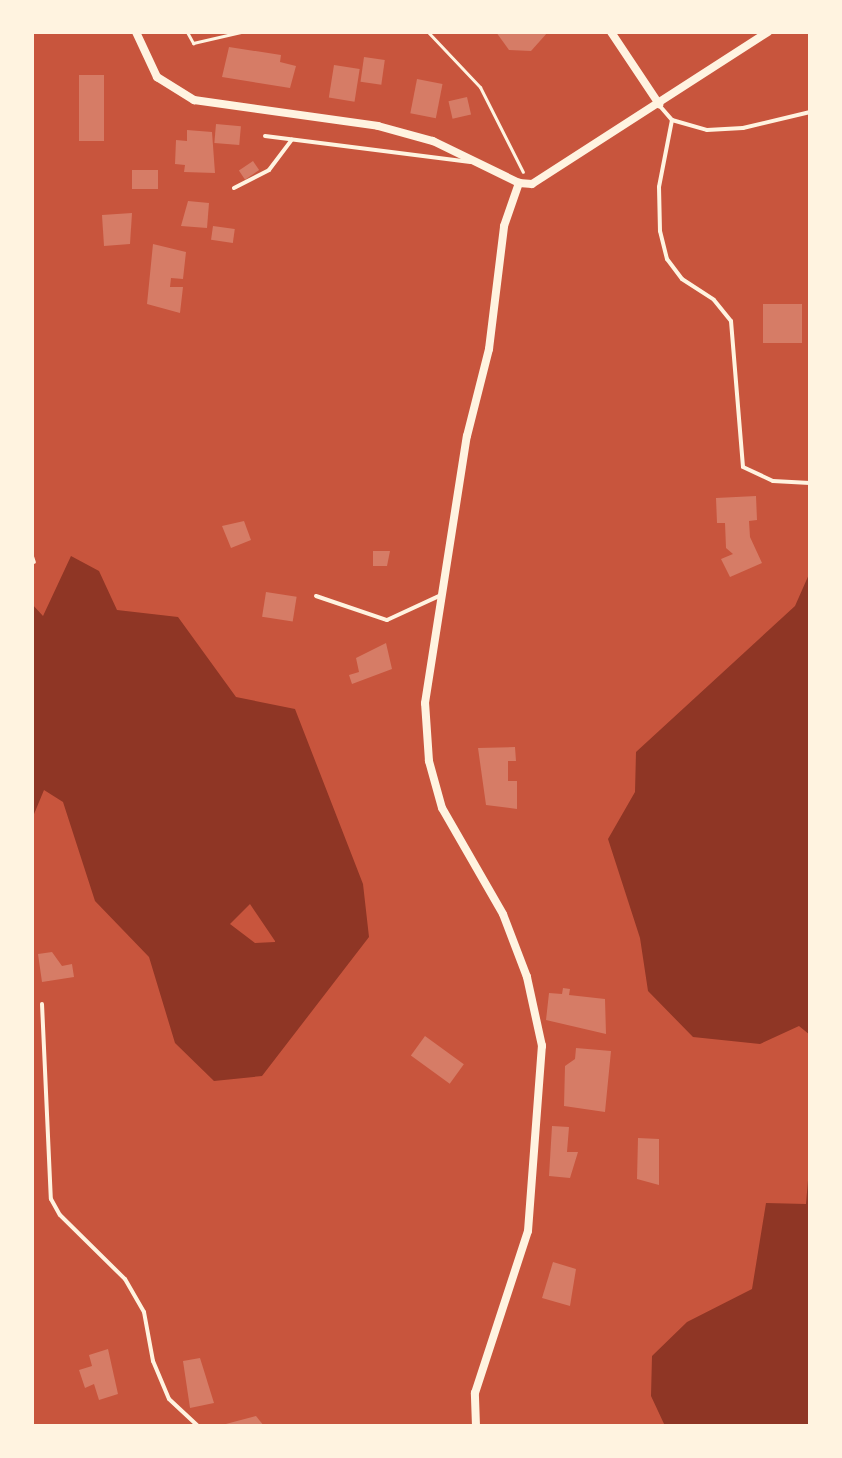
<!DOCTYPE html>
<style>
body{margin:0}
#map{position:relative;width:842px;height:1458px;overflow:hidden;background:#c8553d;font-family:Roboto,sans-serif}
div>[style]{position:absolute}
.water>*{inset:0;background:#8f3625}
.building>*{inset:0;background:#d67c66;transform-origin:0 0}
.path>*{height:3px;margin:-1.5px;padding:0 1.5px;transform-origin:1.5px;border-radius:1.5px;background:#fff3e0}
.service>*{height:4px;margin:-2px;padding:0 2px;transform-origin:2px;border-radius:2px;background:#fff3e0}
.minor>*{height:8px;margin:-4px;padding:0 4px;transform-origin:4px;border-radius:4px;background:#fff3e0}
span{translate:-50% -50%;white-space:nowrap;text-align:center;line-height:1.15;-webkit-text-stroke:8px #fff3e0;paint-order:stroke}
.frame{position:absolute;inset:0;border:34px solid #fff3e0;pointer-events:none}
</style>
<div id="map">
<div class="water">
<i style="clip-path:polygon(evenodd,71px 556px,99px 571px,117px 610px,178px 617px,236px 697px,295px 709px,363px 884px,369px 937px,262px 1076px,214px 1081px,175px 1043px,149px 957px,95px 901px,63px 802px,44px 790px,32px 819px,32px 604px,43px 616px,71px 556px,250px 904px,275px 941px,275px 942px,255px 943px,230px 924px,250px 904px)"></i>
<i style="clip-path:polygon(810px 572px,810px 1035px,799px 1026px,760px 1044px,693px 1037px,648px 991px,640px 938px,608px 839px,635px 792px,636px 752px,795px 606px)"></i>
<i style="clip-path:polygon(810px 1156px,810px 1426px,665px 1426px,651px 1396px,652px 1356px,687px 1322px,752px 1289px,766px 1203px,806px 1204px)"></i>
</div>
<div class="building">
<i style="clip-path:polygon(496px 32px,548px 32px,531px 51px,509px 50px)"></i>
<i style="clip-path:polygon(229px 47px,281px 55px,280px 62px,296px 66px,290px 88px,222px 77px)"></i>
<i style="left:364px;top:57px;width:21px;height:25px;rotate:8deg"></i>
<i style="left:334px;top:65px;width:26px;height:33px;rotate:9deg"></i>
<i style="left:79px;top:75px;width:25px;height:66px"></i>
<i style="left:417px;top:79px;width:26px;height:35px;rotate:11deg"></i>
<i style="left:467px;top:97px;width:18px;height:19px;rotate:77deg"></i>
<i style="left:216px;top:124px;width:25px;height:19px;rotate:5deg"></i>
<i style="clip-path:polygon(187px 130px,212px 132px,215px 173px,184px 172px,185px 165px,175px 164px,176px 140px,187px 141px)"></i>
<i style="left:253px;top:161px;width:11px;height:17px;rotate:56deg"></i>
<i style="left:132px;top:170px;width:26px;height:19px"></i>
<i style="clip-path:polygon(188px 201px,209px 203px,207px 228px,181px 226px)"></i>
<i style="clip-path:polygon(132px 213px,130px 244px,104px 246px,102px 215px)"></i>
<i style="left:213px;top:226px;width:22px;height:14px;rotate:8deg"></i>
<i style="clip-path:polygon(153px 244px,186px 252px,183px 279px,171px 278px,170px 287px,183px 287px,180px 313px,147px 304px)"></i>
<i style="left:763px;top:304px;width:39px;height:39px"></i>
<i style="clip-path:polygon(756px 496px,757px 520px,749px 521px,750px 537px,762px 563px,730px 577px,721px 559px,733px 554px,726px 548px,725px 523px,717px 523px,716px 498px)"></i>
<i style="clip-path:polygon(244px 521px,251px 540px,231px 548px,222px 526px)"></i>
<i style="clip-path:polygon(373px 551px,390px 551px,387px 566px,373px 566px)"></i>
<i style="left:266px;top:592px;width:31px;height:25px;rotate:9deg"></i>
<i style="clip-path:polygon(386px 643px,392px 669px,352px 684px,349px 675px,359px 672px,356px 658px)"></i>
<i style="clip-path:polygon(515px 747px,516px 761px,508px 761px,508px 781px,517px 781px,517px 809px,486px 805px,478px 748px)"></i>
<i style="clip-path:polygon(52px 952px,62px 966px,72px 964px,74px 977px,42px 982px,38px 954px)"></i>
<i style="clip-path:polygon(563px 988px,570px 989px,569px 995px,605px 999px,606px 1034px,546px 1020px,549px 993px,562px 994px)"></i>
<i style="left:425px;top:1036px;width:48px;height:24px;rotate:36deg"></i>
<i style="clip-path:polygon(576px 1048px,611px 1051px,605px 1112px,564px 1106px,565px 1066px,575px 1059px)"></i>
<i style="clip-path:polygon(552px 1126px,569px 1127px,567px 1152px,578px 1152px,570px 1178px,549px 1176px)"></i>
<i style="clip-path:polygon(638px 1138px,659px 1139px,659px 1185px,637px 1179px)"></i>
<i style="clip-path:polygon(553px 1262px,576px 1269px,570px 1306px,542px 1298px)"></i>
<i style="clip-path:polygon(108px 1349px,118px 1394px,99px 1400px,94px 1384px,85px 1388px,79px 1370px,92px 1366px,89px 1355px)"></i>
<i style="clip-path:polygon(200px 1358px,214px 1403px,190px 1408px,183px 1361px)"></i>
<i style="clip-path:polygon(256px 1416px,264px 1426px,222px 1426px,222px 1425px)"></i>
</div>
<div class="path">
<i style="left:187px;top:32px;width:13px;rotate:61deg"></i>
<i style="left:193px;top:43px;width:49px;rotate:-12.9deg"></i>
<i style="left:428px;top:32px;width:76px;rotate:46.6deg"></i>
<i style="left:480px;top:87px;width:95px;rotate:63.2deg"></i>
<i style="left:32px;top:556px;width:6px;rotate:72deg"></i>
</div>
<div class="service">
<i style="left:659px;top:105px;width:20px;rotate:49deg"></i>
<i style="left:672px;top:120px;width:36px;rotate:16deg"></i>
<i style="left:707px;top:130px;width:36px;rotate:-3deg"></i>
<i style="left:743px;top:128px;width:69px;rotate:-13.4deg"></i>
<i style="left:672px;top:120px;width:68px;rotate:101deg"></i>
<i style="left:659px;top:187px;width:44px;rotate:88.7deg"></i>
<i style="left:660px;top:231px;width:29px;rotate:76deg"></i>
<i style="left:667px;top:259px;width:25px;rotate:53deg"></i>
<i style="left:682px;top:279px;width:38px;rotate:33deg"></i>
<i style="left:714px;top:300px;width:27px;rotate:51deg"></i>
<i style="left:731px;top:321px;width:146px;rotate:85.3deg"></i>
<i style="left:743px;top:467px;width:33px;rotate:25deg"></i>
<i style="left:773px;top:481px;width:37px;rotate:3deg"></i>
<i style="left:265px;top:136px;width:207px;rotate:7.2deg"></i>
<i style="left:234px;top:188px;width:39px;rotate:-27deg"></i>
<i style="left:269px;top:170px;width:38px;rotate:-53deg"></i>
<i style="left:316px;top:596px;width:75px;rotate:18.7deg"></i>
<i style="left:387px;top:620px;width:57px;rotate:-24.8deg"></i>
<i style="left:42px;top:1004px;width:195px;rotate:87.4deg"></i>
<i style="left:51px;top:1199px;width:18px;rotate:61deg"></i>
<i style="left:60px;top:1215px;width:91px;rotate:44.6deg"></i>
<i style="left:125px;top:1279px;width:38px;rotate:60deg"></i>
<i style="left:144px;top:1312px;width:50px;rotate:79.6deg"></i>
<i style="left:153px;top:1361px;width:41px;rotate:67.2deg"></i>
<i style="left:169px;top:1399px;width:40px;rotate:43deg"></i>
</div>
<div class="minor">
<i style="left:136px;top:32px;width:50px;rotate:65deg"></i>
<i style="left:157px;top:77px;width:44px;rotate:31.9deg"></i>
<i style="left:194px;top:100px;width:186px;rotate:8deg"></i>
<i style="left:378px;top:126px;width:57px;rotate:15.3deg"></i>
<i style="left:433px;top:141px;width:96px;rotate:26deg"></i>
<i style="left:519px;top:183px;width:13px;rotate:4deg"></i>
<i style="left:532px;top:184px;width:281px;rotate:-32.8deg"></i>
<i style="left:611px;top:32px;width:87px;rotate:56.3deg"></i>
<i style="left:476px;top:1426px;width:33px;rotate:-92deg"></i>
<i style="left:475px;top:1393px;width:170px;rotate:-71.9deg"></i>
<i style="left:528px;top:1231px;width:186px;rotate:-85.7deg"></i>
<i style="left:542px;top:1046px;width:71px;rotate:-102.3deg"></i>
<i style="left:527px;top:977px;width:67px;rotate:-110.9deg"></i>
<i style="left:503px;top:914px;width:122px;rotate:-119.9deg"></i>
<i style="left:442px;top:808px;width:49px;rotate:-105.5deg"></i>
<i style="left:429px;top:761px;width:58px;rotate:-93.9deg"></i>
<i style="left:425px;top:703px;width:270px;rotate:-81.1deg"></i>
<i style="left:467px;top:436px;width:90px;rotate:-75.8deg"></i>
<i style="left:489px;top:349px;width:124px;rotate:-83deg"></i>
<i style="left:504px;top:226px;width:46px;rotate:-70.8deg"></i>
</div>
<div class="frame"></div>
</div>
